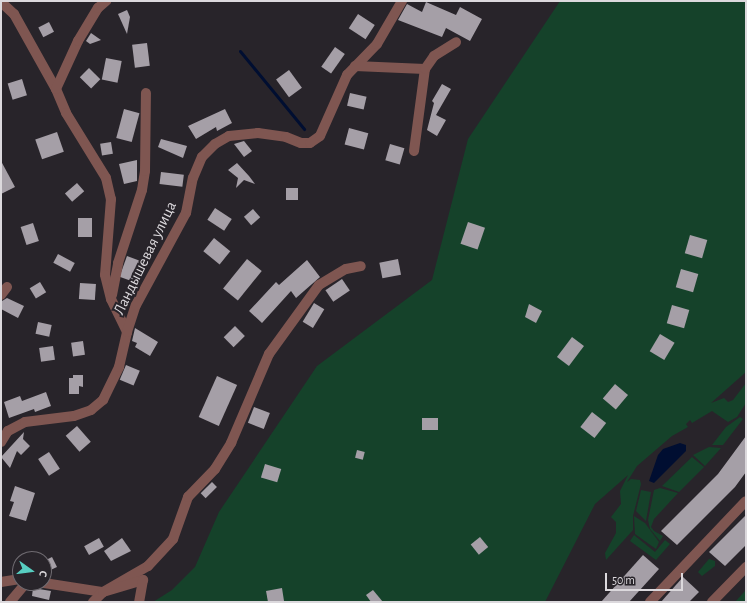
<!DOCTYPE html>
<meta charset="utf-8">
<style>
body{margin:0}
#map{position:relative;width:747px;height:603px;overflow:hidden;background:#28242a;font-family:"Alegreya Sans",sans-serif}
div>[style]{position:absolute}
.green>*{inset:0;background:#15422a}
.water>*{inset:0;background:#000e31}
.stream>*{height:3px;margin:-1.5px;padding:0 1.5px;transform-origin:1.5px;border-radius:1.5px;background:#000e31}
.building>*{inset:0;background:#a59fa7;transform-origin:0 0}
.minor>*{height:10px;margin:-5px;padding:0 5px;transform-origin:5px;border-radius:5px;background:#7f5651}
span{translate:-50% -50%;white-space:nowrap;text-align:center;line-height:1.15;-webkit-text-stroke:4px #28242a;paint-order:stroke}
.street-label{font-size:16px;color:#dcd9dd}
.frame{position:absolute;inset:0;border:2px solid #dcd9dd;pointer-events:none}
.north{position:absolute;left:12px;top:551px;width:40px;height:40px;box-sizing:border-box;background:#28242a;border:1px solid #706c72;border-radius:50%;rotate:104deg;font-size:11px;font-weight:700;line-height:16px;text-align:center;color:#dcd9dd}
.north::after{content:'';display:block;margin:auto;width:14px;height:18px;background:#57cec1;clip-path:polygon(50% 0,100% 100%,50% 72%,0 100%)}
.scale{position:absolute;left:605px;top:573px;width:78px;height:18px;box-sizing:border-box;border:2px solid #dcd9dd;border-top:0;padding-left:5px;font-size:12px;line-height:14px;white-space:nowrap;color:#dcd9dd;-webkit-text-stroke:3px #28242a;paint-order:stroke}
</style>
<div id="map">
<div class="green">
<i style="clip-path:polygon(560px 1px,746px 1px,746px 372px,711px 403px,724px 398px,728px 402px,733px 400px,746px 383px,746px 403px,737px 417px,728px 422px,712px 411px,692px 423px,690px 420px,686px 424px,688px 427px,672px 436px,637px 466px,627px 482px,631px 479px,640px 480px,641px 484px,633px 516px,633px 530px,606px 560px,605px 553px,616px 533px,616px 522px,611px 517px,621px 504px,620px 491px,628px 475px,595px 504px,545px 602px,153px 602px,172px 590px,195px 567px,219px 512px,317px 366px,432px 280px,468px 139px)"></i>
<i style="clip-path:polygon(740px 417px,743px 419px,723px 445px,712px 445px,726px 427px)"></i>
<i style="clip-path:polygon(709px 447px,721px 448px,705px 466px,693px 455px)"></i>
<i style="clip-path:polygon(692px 457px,704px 467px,679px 492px,662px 486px)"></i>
<i style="clip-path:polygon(660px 488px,678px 493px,654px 519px,651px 527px,654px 531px,663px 536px,660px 541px,650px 529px,648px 520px,654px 490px)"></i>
<i style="clip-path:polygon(641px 490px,651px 492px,646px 521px,636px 511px)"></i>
<i style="clip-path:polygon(634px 516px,645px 523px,659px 542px,656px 549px,635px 534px)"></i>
<i style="clip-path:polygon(634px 535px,655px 552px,665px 540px,670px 544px,656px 560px,630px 541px)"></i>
<i style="clip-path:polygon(709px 559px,715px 561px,715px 566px,702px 576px,698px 572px)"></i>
<i style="clip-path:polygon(745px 591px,746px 599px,744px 602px,735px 602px)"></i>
</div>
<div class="water">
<i style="clip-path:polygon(680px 443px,686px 445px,686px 451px,654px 483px,649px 481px,658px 455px,663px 449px)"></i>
</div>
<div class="stream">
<i style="left:240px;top:51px;width:101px;rotate:50.6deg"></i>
</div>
<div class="building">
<i style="clip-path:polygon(426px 2px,456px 15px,460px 7px,482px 19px,470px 41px,446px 28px,442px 37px,398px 20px,407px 4px,422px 12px)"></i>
<i style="clip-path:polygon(127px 10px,130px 17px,127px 34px,118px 14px)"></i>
<i style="left:358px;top:14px;width:20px;height:17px;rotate:33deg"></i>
<i style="left:49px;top:22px;width:11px;height:12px;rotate:63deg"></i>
<i style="clip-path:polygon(91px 33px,101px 40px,90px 44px,86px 41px)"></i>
<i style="left:147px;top:43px;width:23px;height:15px;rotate:83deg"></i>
<i style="left:335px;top:47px;width:12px;height:24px;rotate:35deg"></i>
<i style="left:106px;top:58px;width:16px;height:22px;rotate:11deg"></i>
<i style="left:89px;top:68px;width:16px;height:13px;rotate:45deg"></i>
<i style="left:289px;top:70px;width:22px;height:16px;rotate:54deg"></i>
<i style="left:22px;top:79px;width:17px;height:15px;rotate:73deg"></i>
<i style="clip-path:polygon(442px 84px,451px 89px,436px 115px,446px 120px,437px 136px,427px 130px,434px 103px,432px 101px)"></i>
<i style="left:350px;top:93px;width:17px;height:13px;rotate:13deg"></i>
<i style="left:124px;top:109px;width:16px;height:30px;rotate:15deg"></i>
<i style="clip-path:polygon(225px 109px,232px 123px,217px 131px,216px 127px,196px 139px,188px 126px)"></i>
<i style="left:349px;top:128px;width:20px;height:17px;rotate:15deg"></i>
<i style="left:57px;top:132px;width:21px;height:23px;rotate:71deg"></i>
<i style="clip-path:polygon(161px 139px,187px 146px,183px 158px,158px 147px)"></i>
<i style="clip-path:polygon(244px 141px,252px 151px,244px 157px,234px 144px)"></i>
<i style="left:111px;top:142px;width:12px;height:11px;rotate:81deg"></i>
<i style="left:390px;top:144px;width:15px;height:17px;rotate:16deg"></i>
<i style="clip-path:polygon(137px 160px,137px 181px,124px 184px,119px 164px)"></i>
<i style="clip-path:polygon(1px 161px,15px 187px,1px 194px)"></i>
<i style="clip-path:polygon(237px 163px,249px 176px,255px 184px,244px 180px,236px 188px,238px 178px,228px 170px)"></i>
<i style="left:161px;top:172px;width:23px;height:12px;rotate:7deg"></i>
<i style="left:77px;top:183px;width:11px;height:16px;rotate:49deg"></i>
<i style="left:286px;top:188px;width:12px;height:12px"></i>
<i style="left:215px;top:208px;width:20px;height:14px;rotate:33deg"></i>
<i style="left:253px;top:209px;width:11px;height:12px;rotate:49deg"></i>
<i style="left:78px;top:218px;width:14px;height:19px"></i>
<i style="left:468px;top:222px;width:18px;height:23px;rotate:19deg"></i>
<i style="left:33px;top:223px;width:19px;height:13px;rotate:72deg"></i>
<i style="left:690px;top:235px;width:18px;height:19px;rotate:16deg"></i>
<i style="left:214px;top:238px;width:21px;height:17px;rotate:39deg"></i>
<i style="left:58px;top:254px;width:19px;height:10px;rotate:28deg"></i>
<i style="left:127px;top:256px;width:15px;height:22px;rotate:20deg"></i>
<i style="left:247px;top:259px;width:19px;height:38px;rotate:39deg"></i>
<i style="left:398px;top:259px;width:16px;height:19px;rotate:79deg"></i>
<i style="clip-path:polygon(307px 260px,320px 277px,296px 298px,291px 291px,262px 323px,249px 311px,276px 282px,279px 285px)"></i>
<i style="left:681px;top:269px;width:18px;height:19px;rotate:16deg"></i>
<i style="left:342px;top:279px;width:14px;height:20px;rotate:56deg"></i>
<i style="left:40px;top:282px;width:12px;height:12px;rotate:59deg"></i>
<i style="left:80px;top:283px;width:16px;height:16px;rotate:4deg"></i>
<i style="clip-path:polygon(7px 298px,24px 306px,18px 318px,1px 309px,2px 301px)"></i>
<i style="left:314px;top:303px;width:12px;height:22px;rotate:31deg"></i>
<i style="clip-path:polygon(529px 304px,542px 311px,536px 323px,525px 317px)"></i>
<i style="left:672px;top:305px;width:18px;height:19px;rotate:16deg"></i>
<i style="left:38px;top:322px;width:14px;height:12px;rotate:12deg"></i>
<i style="left:235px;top:326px;width:14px;height:16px;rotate:45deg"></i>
<i style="clip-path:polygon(135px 328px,158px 342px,150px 356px,135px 347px,137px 343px,132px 341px)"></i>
<i style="left:660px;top:334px;width:17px;height:20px;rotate:31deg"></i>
<i style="left:572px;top:337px;width:15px;height:25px;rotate:37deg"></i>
<i style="left:83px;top:341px;width:14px;height:12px;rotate:82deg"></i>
<i style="left:53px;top:346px;width:14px;height:14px;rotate:82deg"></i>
<i style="left:126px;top:365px;width:15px;height:16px;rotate:23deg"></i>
<i style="clip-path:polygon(73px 375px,83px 375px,83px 387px,79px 386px,79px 394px,69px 394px,69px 378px,73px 378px)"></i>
<i style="left:217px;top:376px;width:22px;height:45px;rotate:24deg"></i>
<i style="left:615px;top:384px;width:17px;height:19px;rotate:40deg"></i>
<i style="clip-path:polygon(46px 392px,51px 406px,35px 412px,34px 409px,9px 418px,4px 402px,20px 396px,22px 401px)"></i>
<i style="left:254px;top:407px;width:17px;height:17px;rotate:21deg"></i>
<i style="left:592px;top:412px;width:18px;height:19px;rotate:38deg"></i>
<i style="left:438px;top:418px;width:12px;height:16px;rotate:90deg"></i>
<i style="left:77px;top:426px;width:21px;height:15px;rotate:49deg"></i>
<i style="clip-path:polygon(24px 432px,23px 439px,30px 446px,21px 455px,17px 451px,10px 468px,1px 457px)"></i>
<i style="clip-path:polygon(746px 436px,746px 472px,735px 487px,677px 545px,661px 531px,718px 474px)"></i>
<i style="left:357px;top:450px;width:8px;height:8px;rotate:14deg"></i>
<i style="left:49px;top:452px;width:20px;height:13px;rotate:57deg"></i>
<i style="left:265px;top:464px;width:17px;height:14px;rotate:17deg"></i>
<i style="left:212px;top:482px;width:7px;height:16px;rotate:45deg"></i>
<i style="clip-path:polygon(15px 486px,35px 493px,26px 521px,9px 516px,14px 502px,10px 501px)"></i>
<i style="clip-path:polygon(746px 515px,746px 545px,725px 566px,709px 552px)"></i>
<i style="left:480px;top:537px;width:13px;height:12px;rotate:51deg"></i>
<i style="left:99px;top:538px;width:10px;height:17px;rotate:61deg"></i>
<i style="clip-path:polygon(122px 538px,131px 551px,111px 561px,104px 551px)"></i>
<i style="clip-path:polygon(643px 555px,659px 569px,629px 602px,601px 602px)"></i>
<i style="clip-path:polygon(52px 557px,57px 567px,44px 573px,44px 561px)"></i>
<i style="clip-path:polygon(683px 577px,699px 592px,689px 602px,661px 602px)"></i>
<i style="clip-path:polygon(33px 588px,51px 591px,49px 600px,32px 596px)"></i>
<i style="clip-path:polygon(282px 588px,284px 601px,268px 602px,266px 591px)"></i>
<i style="clip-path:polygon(373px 590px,383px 602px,371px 602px,366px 595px)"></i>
</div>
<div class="minor">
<i style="left:1px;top:2px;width:18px;rotate:43deg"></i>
<i style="left:14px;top:14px;width:86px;rotate:60.8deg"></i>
<i style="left:56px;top:89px;width:26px;rotate:67deg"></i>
<i style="left:66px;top:113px;width:76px;rotate:58.4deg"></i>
<i style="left:106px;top:178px;width:22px;rotate:77deg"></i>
<i style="left:111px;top:199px;width:76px;rotate:94.5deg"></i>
<i style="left:105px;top:275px;width:25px;rotate:76deg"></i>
<i style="left:111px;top:299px;width:37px;rotate:64deg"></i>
<i style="left:355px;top:66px;width:70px;rotate:2.5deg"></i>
<i style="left:56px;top:89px;width:53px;rotate:-65.4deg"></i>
<i style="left:78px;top:41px;width:39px;rotate:-59deg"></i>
<i style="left:98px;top:8px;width:11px;rotate:-41deg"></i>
<i style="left:414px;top:151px;width:83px;rotate:-82.4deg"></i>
<i style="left:425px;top:69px;width:16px;rotate:-55deg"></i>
<i style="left:434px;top:56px;width:26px;rotate:-32deg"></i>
<i style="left:1px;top:295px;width:10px;rotate:-53deg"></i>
<i style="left:112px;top:295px;width:33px;rotate:-79deg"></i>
<i style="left:118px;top:263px;width:77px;rotate:-71.8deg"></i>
<i style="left:142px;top:190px;width:19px;rotate:-81deg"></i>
<i style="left:145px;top:171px;width:78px;rotate:-89.3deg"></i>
<i style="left:1px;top:442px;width:13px;rotate:-58deg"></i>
<i style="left:8px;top:431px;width:19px;rotate:-28deg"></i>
<i style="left:25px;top:422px;width:49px;rotate:-7deg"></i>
<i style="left:74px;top:416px;width:18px;rotate:-19deg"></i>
<i style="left:91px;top:410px;width:16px;rotate:-40deg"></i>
<i style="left:103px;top:400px;width:37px;rotate:-64deg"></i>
<i style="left:119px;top:367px;width:36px;rotate:-77deg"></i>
<i style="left:127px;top:332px;width:28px;rotate:-72deg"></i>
<i style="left:136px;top:305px;width:105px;rotate:-61.5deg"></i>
<i style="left:186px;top:213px;width:36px;rotate:-79deg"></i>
<i style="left:193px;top:178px;width:23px;rotate:-67deg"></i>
<i style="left:202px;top:157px;width:18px;rotate:-45deg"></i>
<i style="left:215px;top:144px;width:16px;rotate:-30deg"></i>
<i style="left:229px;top:136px;width:29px;rotate:-6deg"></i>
<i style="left:258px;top:133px;width:28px;rotate:8deg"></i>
<i style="left:286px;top:137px;width:16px;rotate:22deg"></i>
<i style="left:301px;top:143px;width:9px"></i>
<i style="left:310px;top:143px;width:12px;rotate:-35deg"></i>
<i style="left:320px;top:136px;width:67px;rotate:-66.1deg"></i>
<i style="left:347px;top:75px;width:43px;rotate:-45.9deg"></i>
<i style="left:377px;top:44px;width:50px;rotate:-59.8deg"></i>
<i style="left:1px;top:582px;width:19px;rotate:-9deg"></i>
<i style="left:44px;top:583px;width:60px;rotate:8.7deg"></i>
<i style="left:103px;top:592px;width:52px;rotate:-30deg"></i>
<i style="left:148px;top:566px;width:37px;rotate:-47deg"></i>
<i style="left:173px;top:539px;width:45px;rotate:-70.3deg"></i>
<i style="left:188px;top:497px;width:39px;rotate:-46deg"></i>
<i style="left:215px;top:469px;width:31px;rotate:-58deg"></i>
<i style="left:231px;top:443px;width:97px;rotate:-66.9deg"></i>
<i style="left:269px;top:354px;width:85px;rotate:-54.1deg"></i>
<i style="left:319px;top:285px;width:31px;rotate:-31deg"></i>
<i style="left:346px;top:269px;width:15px;rotate:-11deg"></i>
<i style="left:10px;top:602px;width:25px;rotate:-50deg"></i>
<i style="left:93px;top:602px;width:14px;rotate:-45deg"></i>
<i style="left:103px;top:592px;width:42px;rotate:-16.7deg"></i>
<i style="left:143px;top:580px;width:22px;rotate:100deg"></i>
<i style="left:650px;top:602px;width:139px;rotate:-46.5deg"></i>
<i style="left:712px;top:602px;width:49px;rotate:-45.8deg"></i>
</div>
<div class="street-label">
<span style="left:145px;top:258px;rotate:-64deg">Ландышевая улица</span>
</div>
<div class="frame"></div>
<div class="north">С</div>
<div class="scale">50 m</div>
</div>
